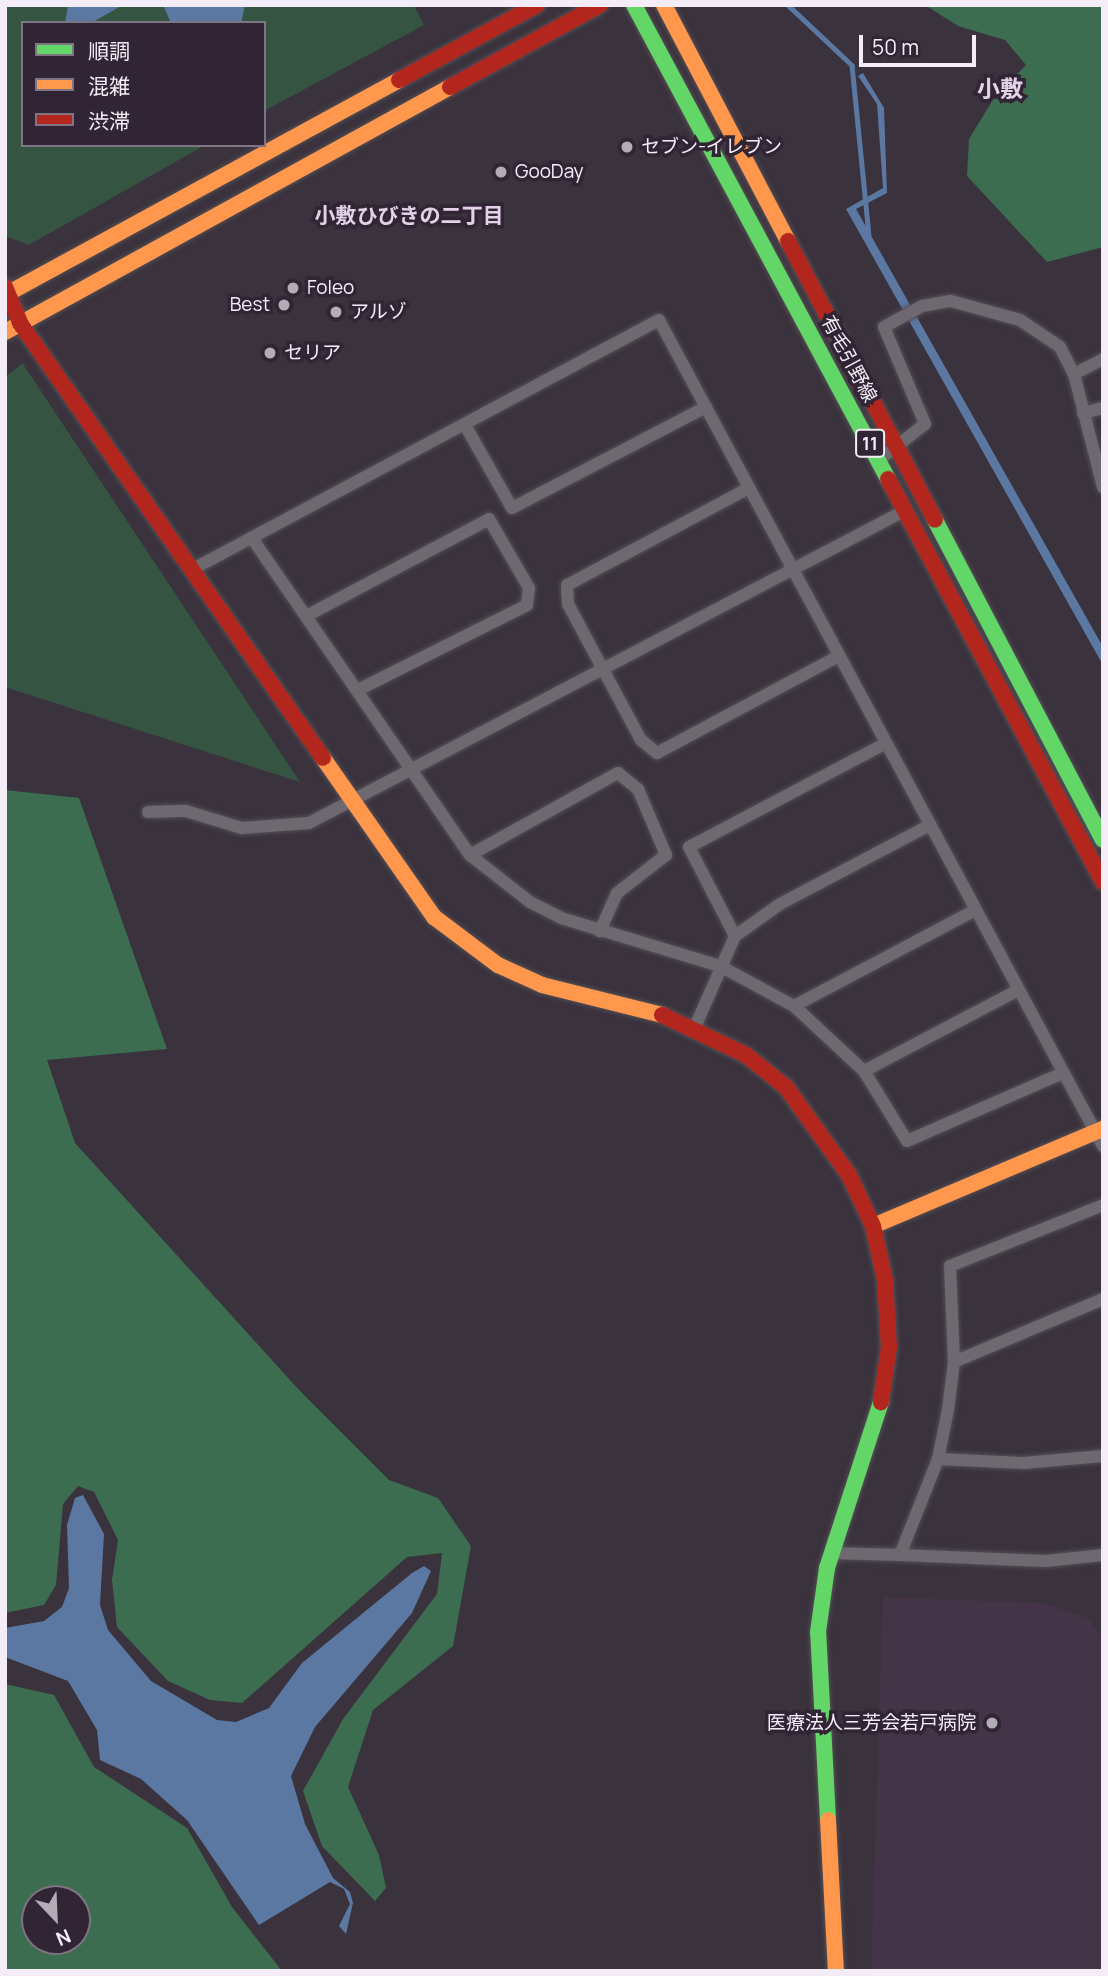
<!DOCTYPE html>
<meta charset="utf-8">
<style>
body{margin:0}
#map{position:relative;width:1108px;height:1976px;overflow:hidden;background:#3a323c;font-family:Manrope,"Noto Sans JP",sans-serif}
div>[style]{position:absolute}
.built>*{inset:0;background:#443448}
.green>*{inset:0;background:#355542}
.forest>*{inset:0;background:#3d6d51}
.water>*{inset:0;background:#5b78a3}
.stream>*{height:4.5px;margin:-2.25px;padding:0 2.25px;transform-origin:2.25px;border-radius:2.25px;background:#5b78a3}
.roads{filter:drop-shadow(0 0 2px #544e55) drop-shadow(0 0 2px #544e55)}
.street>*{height:12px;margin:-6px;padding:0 6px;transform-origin:6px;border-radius:6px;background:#6e6870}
.fast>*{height:16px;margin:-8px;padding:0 8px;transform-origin:8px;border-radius:8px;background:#63d668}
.slow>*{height:16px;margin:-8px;padding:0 8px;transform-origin:8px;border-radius:8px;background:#ff974d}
.jam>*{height:16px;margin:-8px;padding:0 8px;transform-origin:8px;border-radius:8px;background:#b3261e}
.dots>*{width:19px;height:19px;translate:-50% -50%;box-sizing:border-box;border:4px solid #312535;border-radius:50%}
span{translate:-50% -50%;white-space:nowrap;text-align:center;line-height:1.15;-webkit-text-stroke:7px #312535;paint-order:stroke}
.shield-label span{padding:2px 5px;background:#312535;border:2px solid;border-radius:5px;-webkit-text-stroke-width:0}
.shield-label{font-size:18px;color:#f4ecf6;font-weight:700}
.poi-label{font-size:19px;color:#f4ecf6}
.left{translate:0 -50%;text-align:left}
.right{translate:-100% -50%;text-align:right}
.street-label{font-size:19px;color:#f4ecf6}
.neighbourhood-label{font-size:21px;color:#e3d2e7;font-weight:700}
.quarter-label{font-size:23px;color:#e3d2e7;font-weight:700}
.frame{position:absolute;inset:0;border:7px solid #f4ecf6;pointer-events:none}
.legend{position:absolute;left:21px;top:21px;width:245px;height:126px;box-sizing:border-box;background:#312535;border:2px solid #7f7582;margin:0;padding:9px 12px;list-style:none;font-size:21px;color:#f4ecf6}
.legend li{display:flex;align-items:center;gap:14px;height:35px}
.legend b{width:35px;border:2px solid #7f7582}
.north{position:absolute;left:21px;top:1885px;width:70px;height:70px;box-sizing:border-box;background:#312535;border:2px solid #7f7582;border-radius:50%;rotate:157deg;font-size:19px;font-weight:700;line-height:28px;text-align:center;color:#f4ecf6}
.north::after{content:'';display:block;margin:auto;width:24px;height:32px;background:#b3abb5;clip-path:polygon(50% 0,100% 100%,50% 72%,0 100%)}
.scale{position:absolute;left:859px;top:35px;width:117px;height:32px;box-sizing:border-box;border:4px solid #f4ecf6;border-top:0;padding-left:9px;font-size:21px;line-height:24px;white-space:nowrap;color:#f4ecf6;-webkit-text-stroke:5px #312535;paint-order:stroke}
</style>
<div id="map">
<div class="built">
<i style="clip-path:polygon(883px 1597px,1043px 1603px,1087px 1618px,1103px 1637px,1103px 1971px,871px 1971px)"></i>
</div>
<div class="green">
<i style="clip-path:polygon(5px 5px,414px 5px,424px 25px,264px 111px,264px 23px,23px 23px,23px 145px,205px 145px,29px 245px,5px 236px)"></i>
<i style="clip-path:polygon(23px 363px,23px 364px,300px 782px,5px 687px,5px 377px)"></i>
</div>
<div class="forest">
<i style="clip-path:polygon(925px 5px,1103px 5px,1103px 247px,1047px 262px,967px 176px,969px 139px,994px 98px,1026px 65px,1005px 40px,958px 26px)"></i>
<i style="clip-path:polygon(5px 790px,79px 798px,167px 1049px,47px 1060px,75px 1143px,300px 1391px,389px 1480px,438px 1498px,471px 1546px,453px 1646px,373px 1710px,348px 1787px,379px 1855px,386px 1888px,375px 1901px,322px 1846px,303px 1791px,343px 1719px,437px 1594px,442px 1553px,407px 1557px,242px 1703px,210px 1700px,168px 1681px,117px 1627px,112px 1580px,118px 1540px,94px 1492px,78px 1486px,63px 1504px,56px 1585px,44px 1605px,5px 1613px)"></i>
<i style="clip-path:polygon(evenodd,5px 1684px,54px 1695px,94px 1767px,187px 1828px,232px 1907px,282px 1971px,5px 1971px,5px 1684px,35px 1899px,77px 1899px,77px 1941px,35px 1941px,35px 1899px)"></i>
</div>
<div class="water">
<i style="clip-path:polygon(68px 5px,123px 5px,91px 23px,65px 23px)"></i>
<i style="clip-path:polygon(163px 5px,245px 5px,241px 23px,171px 23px)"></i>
<i style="clip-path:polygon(863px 73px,884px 108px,887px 193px,856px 209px,1103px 647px,1103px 665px,846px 209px,883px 188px,877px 104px,858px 76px)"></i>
<i style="clip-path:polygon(83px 1495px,104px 1534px,100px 1605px,108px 1630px,151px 1681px,217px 1720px,236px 1722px,269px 1708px,302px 1663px,412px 1573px,424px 1566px,431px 1571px,412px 1613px,315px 1727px,291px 1776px,305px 1824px,333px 1878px,350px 1892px,353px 1903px,346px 1934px,339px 1926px,350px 1904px,344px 1889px,330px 1882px,259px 1925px,187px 1820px,141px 1779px,100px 1760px,97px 1730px,68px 1681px,5px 1657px,5px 1628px,44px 1621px,62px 1607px,69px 1588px,67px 1525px,75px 1498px)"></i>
</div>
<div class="stream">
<i style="left:788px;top:5px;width:88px;rotate:43.2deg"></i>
<i style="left:852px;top:65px;width:170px;rotate:84.3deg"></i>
</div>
<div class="roads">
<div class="street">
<i style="left:1074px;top:374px;width:33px;rotate:-27deg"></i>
<i style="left:1083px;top:413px;width:21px;rotate:-14deg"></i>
<i style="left:465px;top:425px;width:95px;rotate:60.5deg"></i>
<i style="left:512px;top:508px;width:219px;rotate:-27.5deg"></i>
<i style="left:879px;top:460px;width:58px;rotate:-38deg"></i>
<i style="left:925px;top:424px;width:105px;rotate:-112.9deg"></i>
<i style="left:884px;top:327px;width:43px;rotate:-28.9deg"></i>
<i style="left:922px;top:306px;width:29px;rotate:-10deg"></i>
<i style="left:951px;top:301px;width:72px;rotate:15.4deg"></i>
<i style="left:1020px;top:320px;width:48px;rotate:34deg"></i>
<i style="left:1060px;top:347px;width:30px;rotate:63deg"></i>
<i style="left:1074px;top:374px;width:117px;rotate:75.6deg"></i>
<i style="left:749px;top:488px;width:206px;rotate:151.9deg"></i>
<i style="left:567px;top:585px;width:19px;rotate:87deg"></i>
<i style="left:568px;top:604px;width:154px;rotate:61.8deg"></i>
<i style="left:641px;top:740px;width:21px;rotate:39deg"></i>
<i style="left:657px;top:753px;width:206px;rotate:-28.1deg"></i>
<i style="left:252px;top:538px;width:385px;rotate:55.5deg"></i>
<i style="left:470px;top:855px;width:76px;rotate:38.1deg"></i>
<i style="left:530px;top:902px;width:35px;rotate:27deg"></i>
<i style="left:561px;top:918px;width:166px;rotate:16.8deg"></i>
<i style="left:720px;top:966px;width:84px;rotate:28.4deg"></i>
<i style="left:794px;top:1006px;width:96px;rotate:42.9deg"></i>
<i style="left:864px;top:1071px;width:82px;rotate:58.4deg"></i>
<i style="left:907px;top:1141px;width:170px;rotate:-23.6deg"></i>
<i style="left:193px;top:569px;width:528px;rotate:-28.12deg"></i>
<i style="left:659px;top:320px;width:938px;rotate:61.74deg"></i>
<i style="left:308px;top:615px;width:205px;rotate:-27.9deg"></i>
<i style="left:489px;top:519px;width:80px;rotate:59.9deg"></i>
<i style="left:529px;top:588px;width:17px;rotate:97deg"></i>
<i style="left:527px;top:605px;width:187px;rotate:153.3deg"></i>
<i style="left:148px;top:812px;width:38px;rotate:-2deg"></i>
<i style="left:186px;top:811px;width:59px;rotate:16.9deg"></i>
<i style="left:242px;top:828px;width:67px;rotate:-4.3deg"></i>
<i style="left:309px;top:823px;width:674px;rotate:-27.67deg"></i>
<i style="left:470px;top:855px;width:169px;rotate:-29deg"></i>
<i style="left:618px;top:773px;width:26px;rotate:39deg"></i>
<i style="left:638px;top:789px;width:72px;rotate:67deg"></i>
<i style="left:666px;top:855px;width:62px;rotate:142.2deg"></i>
<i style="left:617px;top:893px;width:42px;rotate:114.1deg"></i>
<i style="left:735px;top:936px;width:100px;rotate:-117.3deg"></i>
<i style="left:689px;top:847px;width:223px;rotate:-27.8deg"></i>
<i style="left:794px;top:1006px;width:205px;rotate:-27.9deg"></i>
<i style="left:695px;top:1027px;width:99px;rotate:-66.3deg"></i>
<i style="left:735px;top:936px;width:55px;rotate:-35.4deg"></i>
<i style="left:780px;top:904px;width:170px;rotate:-27.8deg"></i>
<i style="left:864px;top:1071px;width:174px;rotate:-27.7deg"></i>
<i style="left:954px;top:1362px;width:162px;rotate:-22.9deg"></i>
<i style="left:938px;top:1459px;width:85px;rotate:2.7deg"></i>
<i style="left:1023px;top:1463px;width:80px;rotate:-5deg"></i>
<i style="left:831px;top:1553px;width:69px;rotate:1.7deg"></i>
<i style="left:900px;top:1555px;width:103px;rotate:-68.4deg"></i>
<i style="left:938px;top:1459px;width:50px;rotate:-78.5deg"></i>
<i style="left:948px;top:1410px;width:48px;rotate:-82.9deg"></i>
<i style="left:954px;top:1362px;width:96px;rotate:-92.4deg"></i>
<i style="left:950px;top:1266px;width:165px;rotate:-21.7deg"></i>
<i style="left:900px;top:1555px;width:146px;rotate:2.4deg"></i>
<i style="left:1046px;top:1561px;width:57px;rotate:-6deg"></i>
</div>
<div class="fast">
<i style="left:634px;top:5px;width:538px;rotate:61.81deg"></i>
<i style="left:935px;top:520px;width:361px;rotate:62.3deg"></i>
<i style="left:828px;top:1820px;width:188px;rotate:-93deg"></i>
<i style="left:818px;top:1632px;width:65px;rotate:-82deg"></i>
<i style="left:827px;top:1568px;width:175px;rotate:-72deg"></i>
</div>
<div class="slow">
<i style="left:664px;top:5px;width:267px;rotate:62.3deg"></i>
<i style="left:5px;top:295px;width:449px;rotate:-28.6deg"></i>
<i style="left:5px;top:332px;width:508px;rotate:-28.84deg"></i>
<i style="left:323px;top:758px;width:194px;rotate:55.1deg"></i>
<i style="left:434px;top:917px;width:80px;rotate:36.9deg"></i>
<i style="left:498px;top:965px;width:48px;rotate:24.4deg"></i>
<i style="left:542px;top:985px;width:124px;rotate:14deg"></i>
<i style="left:873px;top:1226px;width:250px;rotate:-22.9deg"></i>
<i style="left:828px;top:1820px;width:151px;rotate:87deg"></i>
</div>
<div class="jam">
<i style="left:399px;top:80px;width:157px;rotate:-28.5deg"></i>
<i style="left:450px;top:87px;width:171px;rotate:-28.7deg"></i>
<i style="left:788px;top:241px;width:315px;rotate:62.2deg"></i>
<i style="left:5px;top:287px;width:39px;rotate:67deg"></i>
<i style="left:20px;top:323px;width:530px;rotate:55.14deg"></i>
<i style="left:888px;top:479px;width:457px;rotate:61.9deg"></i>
<i style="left:662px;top:1015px;width:93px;rotate:25.5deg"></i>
<i style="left:746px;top:1055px;width:51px;rotate:38.7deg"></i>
<i style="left:786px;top:1087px;width:108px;rotate:54.4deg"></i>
<i style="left:849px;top:1175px;width:56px;rotate:64.8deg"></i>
<i style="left:873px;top:1226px;width:55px;rotate:77.5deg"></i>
<i style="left:885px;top:1280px;width:67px;rotate:86.6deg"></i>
<i style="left:889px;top:1347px;width:56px;rotate:98.3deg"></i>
</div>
</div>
<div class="dots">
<i style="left:627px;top:147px;background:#b3abb5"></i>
<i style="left:501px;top:172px;background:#b3abb5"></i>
<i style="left:293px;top:288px;background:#b3abb5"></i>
<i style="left:284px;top:305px;background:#b3abb5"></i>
<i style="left:336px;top:312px;background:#b3abb5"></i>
<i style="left:270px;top:353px;background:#b3abb5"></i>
<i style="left:992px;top:1723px;background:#b3abb5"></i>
</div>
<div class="shield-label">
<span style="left:870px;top:443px">11</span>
</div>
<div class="poi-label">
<span class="left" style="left:641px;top:147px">セブン-イレブン</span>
<span class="left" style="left:515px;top:172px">GooDay</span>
<span class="left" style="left:307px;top:288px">Foleo</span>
<span class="right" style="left:270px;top:305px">Best</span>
<span class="left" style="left:350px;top:312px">アルゾ</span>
<span class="left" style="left:284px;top:353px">セリア</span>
<span class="right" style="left:976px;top:1723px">医療法人三芳会若戸病院</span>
</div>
<div class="street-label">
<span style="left:849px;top:359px;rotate:62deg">有毛引野線</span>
</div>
<div class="neighbourhood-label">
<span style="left:409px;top:215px">小敷ひびきの二丁目</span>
</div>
<div class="quarter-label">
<span style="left:1000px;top:88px">小敷</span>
</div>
<div class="frame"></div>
<ul class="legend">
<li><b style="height:9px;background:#63d668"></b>順調</li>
<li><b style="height:9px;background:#ff974d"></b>混雑</li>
<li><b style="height:9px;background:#b3261e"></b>渋滞</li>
</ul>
<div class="north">N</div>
<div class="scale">50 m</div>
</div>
